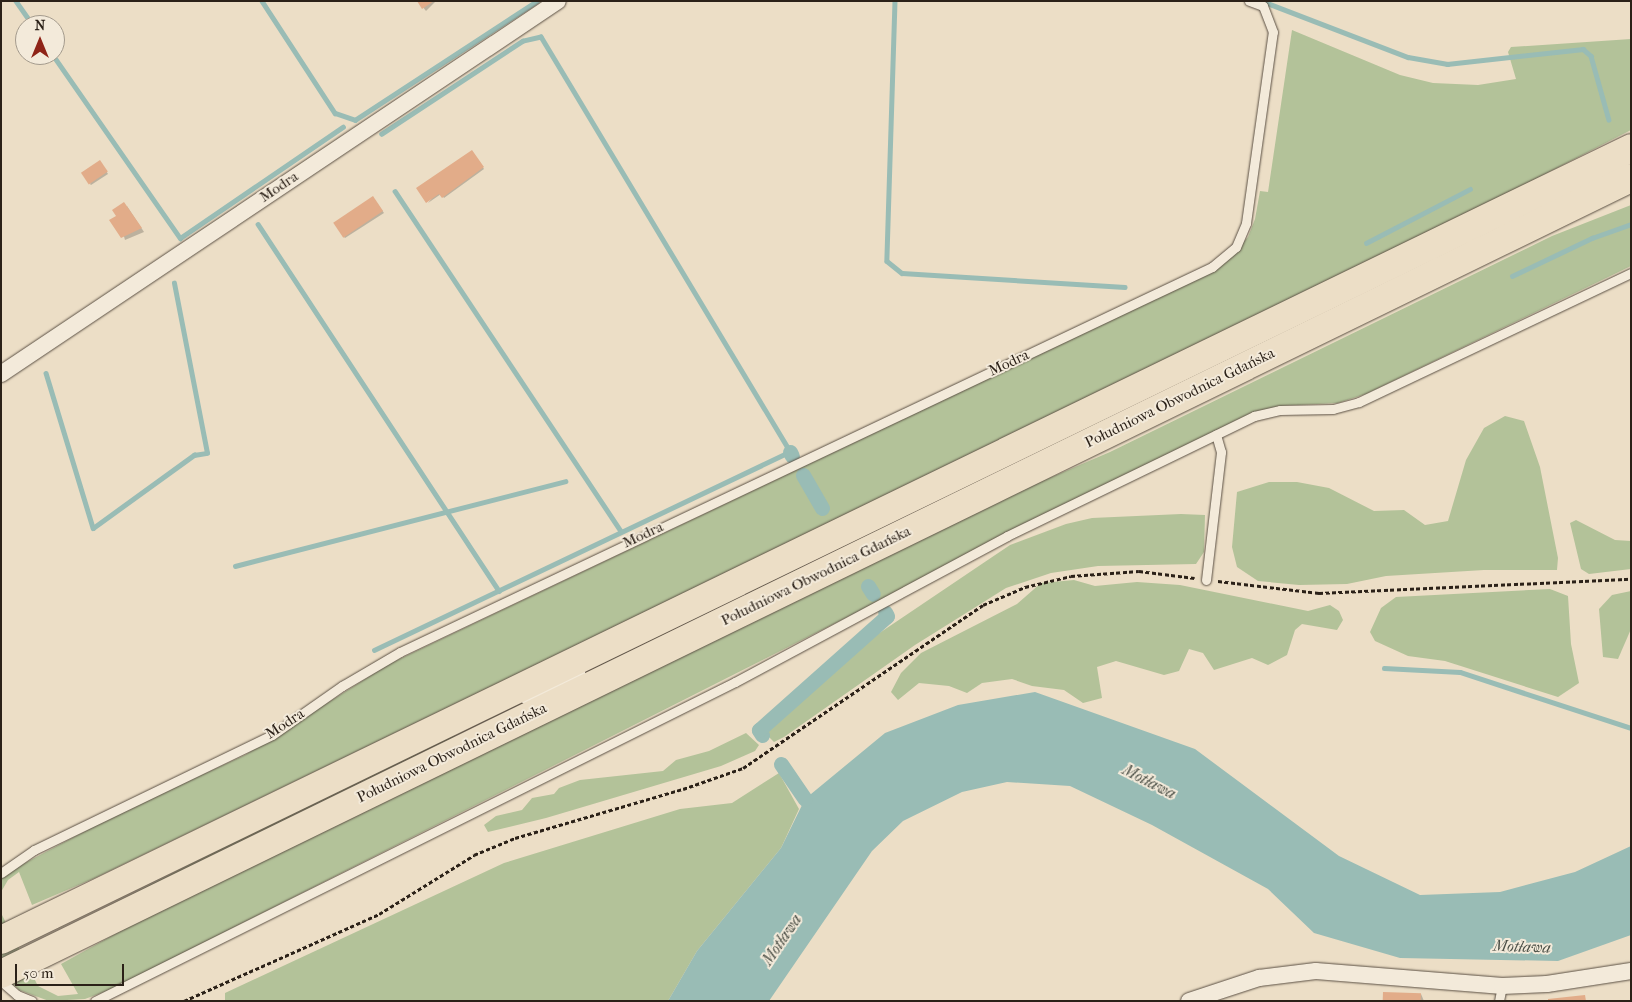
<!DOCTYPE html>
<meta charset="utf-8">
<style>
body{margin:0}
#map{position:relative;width:1632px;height:1002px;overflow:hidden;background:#ecdec6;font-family:"IM FELL French Canon",serif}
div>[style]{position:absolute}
.green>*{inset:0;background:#b3c299;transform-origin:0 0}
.water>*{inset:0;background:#99bcb5}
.shadow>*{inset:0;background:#0003}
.stream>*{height:4.5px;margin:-2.25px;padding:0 2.25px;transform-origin:2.25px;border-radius:2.25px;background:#99bcb5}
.canal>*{height:15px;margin:-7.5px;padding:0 7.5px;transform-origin:7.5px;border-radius:7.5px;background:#99bcb5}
.building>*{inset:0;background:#e2ac89;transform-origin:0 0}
.path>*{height:2.5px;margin-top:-1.25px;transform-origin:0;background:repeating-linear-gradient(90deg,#2b2118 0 4px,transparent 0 6.5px)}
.roads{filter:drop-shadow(0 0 1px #5b5044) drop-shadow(0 0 1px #5b5044)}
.service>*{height:9px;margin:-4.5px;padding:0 4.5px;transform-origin:4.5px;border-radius:4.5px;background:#f3eada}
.minor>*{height:16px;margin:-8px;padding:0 8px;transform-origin:8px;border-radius:8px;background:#f3eada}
.motorway>*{height:28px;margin:-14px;padding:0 14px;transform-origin:14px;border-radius:14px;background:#ecdec6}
span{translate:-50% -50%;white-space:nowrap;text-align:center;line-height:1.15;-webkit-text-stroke:4px #f3eada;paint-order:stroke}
.street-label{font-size:15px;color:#2b2118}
.water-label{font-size:16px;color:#4c5047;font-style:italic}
.frame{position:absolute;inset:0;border:2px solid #2b2118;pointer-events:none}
.north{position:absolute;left:15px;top:15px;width:50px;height:50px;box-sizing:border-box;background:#f3eada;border:1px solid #a39a8c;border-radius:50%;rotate:0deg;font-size:14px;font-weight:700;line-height:20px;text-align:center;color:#2b2118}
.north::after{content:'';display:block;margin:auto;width:18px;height:22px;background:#8f2418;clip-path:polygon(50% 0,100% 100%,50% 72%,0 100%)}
.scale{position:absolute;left:15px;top:964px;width:109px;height:22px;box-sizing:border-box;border:2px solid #2b2118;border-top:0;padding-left:6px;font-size:15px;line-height:18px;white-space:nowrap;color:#2b2118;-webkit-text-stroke:4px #f3eada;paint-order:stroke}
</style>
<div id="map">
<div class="green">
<i style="clip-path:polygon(1292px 30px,1400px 75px,1433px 83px,1478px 85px,1516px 79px,1508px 52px,1511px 47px,1631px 39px,1631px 130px,1464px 216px,95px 878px,32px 905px,19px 872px,8px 880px,1px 892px,1px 878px,23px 864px,121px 812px,245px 755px,389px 664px,1218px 269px,1248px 237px,1255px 219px,1260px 191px,1268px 192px)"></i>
<i style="clip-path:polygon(1631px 205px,1631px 266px,1366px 394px,1338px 403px,1280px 406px,1251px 413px,112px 989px,85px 999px,49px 1001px,19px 990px,1px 973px,1px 913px,38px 986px,58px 996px,78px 994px,61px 964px,126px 928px,1033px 485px,1110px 452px,1552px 236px)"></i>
<i style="clip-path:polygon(1505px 416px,1524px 421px,1540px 467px,1558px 558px,1557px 570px,1484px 570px,1386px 576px,1347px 584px,1299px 585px,1258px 581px,1237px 567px,1232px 547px,1237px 492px,1269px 482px,1297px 482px,1329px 488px,1374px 511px,1404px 510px,1425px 525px,1448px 521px,1466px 460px,1484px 428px)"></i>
<i style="clip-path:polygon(1181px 514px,1205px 515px,1204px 552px,1196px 564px,1098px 566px,1051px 573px,1006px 588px,915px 645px,784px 737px,774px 742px,768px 736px,768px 726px,776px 719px,878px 634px,1010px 545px,1066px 524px,1092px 518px)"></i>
<i style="clip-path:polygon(1576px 520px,1615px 540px,1631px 541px,1631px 569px,1589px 574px,1581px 569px,1570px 523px)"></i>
<i style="clip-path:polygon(1074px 580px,1095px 586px,1137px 582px,1180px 585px,1308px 611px,1330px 605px,1339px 611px,1343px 620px,1337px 630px,1302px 624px,1295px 630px,1287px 655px,1268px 665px,1252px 658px,1214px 670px,1203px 653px,1189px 649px,1179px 671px,1164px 675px,1116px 661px,1097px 667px,1102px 698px,1083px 703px,1064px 690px,1032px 686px,1012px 679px,982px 683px,967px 693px,949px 686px,919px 683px,898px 700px,891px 692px,901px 673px,921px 653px,1017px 604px,1041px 583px)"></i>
<i style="clip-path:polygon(1550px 589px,1568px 596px,1571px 644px,1579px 683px,1558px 697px,1445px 661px,1408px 656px,1375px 641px,1370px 632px,1381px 608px,1396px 597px)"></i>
<i style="clip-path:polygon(1631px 591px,1631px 629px,1618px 659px,1603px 657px,1599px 609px,1612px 595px)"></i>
<i style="left:452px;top:731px;width:11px;height:480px;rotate:63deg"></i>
<i style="clip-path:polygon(746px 733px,759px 745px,755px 751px,721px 766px,546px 818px,488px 832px,484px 825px,496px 816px,522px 810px,532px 798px,554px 794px,559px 788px,580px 780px,663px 771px,676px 760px,709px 751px)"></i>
<i style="clip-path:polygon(779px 773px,799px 809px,781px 848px,697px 951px,668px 1001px,225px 1001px,225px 993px,504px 863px,680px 809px,732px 803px)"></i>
</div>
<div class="water">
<i style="clip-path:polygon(1035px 692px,1195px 749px,1339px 856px,1420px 895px,1500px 892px,1575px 872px,1631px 846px,1631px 935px,1558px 961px,1400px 958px,1314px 933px,1268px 889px,1152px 825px,1070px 786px,1007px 782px,962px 792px,903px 821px,872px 851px,769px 1001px,668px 1001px,697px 951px,781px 848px,805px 799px,885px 733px,958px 705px)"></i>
</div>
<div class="shadow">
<i style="clip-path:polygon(418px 1px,436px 1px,426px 11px)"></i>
<i style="clip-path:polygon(472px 151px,484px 169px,444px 198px,441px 194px,428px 203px)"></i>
<i style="clip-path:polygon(101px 163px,108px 174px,91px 185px,90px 184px)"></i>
<i style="clip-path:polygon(374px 199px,384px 213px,345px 238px,344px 237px)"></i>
<i style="clip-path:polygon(127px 206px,144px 232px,125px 240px,118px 216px)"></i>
<i style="clip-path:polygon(1421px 994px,1424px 1001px,1384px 1001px)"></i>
</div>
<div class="stream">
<i style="left:16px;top:1px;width:29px;rotate:55deg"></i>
<i style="left:262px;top:1px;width:134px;rotate:56.9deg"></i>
<i style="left:335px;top:113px;width:21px;rotate:19deg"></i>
<i style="left:355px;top:120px;width:217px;rotate:-33.2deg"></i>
<i style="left:895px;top:1px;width:260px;rotate:91.8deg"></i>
<i style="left:887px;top:261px;width:19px;rotate:39deg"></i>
<i style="left:902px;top:273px;width:223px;rotate:3.6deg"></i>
<i style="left:1262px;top:1px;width:156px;rotate:21deg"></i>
<i style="left:1408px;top:57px;width:40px;rotate:10deg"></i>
<i style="left:1447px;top:64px;width:137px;rotate:-6.3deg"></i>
<i style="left:1583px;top:49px;width:11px;rotate:41deg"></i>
<i style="left:1591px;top:56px;width:66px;rotate:74.3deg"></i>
<i style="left:53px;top:55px;width:223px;rotate:55.2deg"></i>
<i style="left:180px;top:238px;width:197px;rotate:-34.3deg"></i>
<i style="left:395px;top:191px;width:408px;rotate:56.4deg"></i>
<i style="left:258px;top:224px;width:439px;rotate:56.7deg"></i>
<i style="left:1366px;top:243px;width:117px;rotate:-27.4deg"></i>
<i style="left:1512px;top:276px;width:89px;rotate:-25.4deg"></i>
<i style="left:1592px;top:238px;width:41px;rotate:-19.7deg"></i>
<i style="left:46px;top:373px;width:162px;rotate:73.1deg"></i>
<i style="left:93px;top:528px;width:125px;rotate:-35.9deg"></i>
<i style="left:194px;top:455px;width:13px;rotate:-9deg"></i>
<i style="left:207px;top:453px;width:173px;rotate:-101deg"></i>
<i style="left:235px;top:566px;width:341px;rotate:-14.4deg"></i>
<i style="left:374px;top:650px;width:461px;rotate:-25.5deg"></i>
<i style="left:790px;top:452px;width:484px;rotate:-121deg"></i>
<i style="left:541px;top:37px;width:18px;rotate:167deg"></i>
<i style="left:523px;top:41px;width:169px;rotate:146.6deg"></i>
<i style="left:1384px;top:668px;width:76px;rotate:3deg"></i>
<i style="left:1460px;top:672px;width:180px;rotate:18.1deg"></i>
</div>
<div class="canal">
<i style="left:790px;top:452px;width:4px;rotate:63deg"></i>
<i style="left:803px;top:475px;width:38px;rotate:60deg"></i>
<i style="left:868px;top:586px;width:9px;rotate:58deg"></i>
<i style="left:762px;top:735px;width:6px;rotate:-121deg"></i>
<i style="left:759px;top:730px;width:171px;rotate:-41.7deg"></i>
<i style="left:887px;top:616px;width:4px;rotate:-117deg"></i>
<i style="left:781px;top:764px;width:42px;rotate:55.6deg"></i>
</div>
<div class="building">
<i style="clip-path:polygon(417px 1px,434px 1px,422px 9px)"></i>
<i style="clip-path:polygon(472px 150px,484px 167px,442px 198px,439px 194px,426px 203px,416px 188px)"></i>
<i style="left:100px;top:160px;width:14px;height:23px;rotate:56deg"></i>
<i style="left:373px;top:196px;width:18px;height:48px;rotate:56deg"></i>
<i style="clip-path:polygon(124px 202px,142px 228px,121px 238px,109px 220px,116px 216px,112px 210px)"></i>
<i style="left:1383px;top:992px;width:38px;height:9px;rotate:2deg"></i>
<i style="clip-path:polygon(1585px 995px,1586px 1001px,1548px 1001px,1548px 999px)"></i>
</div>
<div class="path">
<i style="left:1218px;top:581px;width:102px;rotate:6.8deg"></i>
<i style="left:1319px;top:593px;width:312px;rotate:-2.6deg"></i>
<i style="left:184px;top:1001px;width:214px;rotate:-24deg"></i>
<i style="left:379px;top:914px;width:112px;rotate:-31.8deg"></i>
<i style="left:474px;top:855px;width:44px;rotate:-22.5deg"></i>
<i style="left:515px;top:838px;width:175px;rotate:-16.3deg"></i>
<i style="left:683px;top:789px;width:64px;rotate:-19.3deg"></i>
<i style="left:743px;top:768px;width:290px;rotate:-34.2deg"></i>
<i style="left:983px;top:605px;width:46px;rotate:-23.2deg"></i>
<i style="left:1025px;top:587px;width:47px;rotate:-13.4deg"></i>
<i style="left:1071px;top:576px;width:68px;rotate:-4.2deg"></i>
<i style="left:1139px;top:571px;width:56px;rotate:7.1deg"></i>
</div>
<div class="roads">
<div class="service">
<i style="left:1206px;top:580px;width:129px;rotate:-83.3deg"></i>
<i style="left:1221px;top:452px;width:18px;rotate:-106deg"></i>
<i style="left:552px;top:691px;width:34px;rotate:-34deg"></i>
<i style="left:525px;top:699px;width:32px;rotate:-18deg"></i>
<i style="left:1px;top:873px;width:40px;rotate:-34.9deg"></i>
<i style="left:34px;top:850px;width:264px;rotate:-25.8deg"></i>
<i style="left:272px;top:735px;width:85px;rotate:-35deg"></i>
<i style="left:342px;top:686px;width:67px;rotate:-30.4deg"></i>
<i style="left:400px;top:652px;width:899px;rotate:-25.37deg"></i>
<i style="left:1212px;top:267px;width:31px;rotate:-40deg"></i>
<i style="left:1236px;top:247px;width:26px;rotate:-67deg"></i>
<i style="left:1246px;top:223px;width:193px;rotate:-82deg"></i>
<i style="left:1273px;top:32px;width:28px;rotate:-111deg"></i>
<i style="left:1263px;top:6px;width:15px;rotate:-160deg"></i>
<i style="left:1px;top:981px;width:21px;rotate:41deg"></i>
<i style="left:17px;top:995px;width:16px;rotate:22deg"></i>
<i style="left:95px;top:1001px;width:715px;rotate:-26.49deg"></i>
<i style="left:735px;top:682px;width:309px;rotate:-28.2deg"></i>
<i style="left:1007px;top:536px;width:275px;rotate:-25.9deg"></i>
<i style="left:1254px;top:416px;width:27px;rotate:-13deg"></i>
<i style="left:1280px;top:410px;width:53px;rotate:-1.1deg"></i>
<i style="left:1333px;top:409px;width:27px;rotate:-15deg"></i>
<i style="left:1359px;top:402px;width:301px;rotate:-25.4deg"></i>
<i style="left:1499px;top:1001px;width:15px;rotate:-79deg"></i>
</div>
<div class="minor">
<i style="left:1px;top:374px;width:670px;rotate:-33.81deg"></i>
<i style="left:1189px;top:1001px;width:74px;rotate:-18.2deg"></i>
<i style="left:1259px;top:978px;width:57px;rotate:-7deg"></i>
<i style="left:1316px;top:971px;width:187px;rotate:4.6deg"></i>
<i style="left:1502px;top:986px;width:45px;rotate:-2.5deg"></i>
<i style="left:1547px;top:984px;width:85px;rotate:-8.8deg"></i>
</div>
<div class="motorway">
<i style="left:1px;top:940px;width:1812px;rotate:-25.91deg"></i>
<i style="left:1px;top:974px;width:1814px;rotate:-26.03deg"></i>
</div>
</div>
<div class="street-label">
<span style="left:279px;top:187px;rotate:-34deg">Modra</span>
<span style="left:1009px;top:363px;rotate:-25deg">Modra</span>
<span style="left:1180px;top:398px;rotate:-26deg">Południowa Obwodnica Gdańska</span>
<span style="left:643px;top:535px;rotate:-25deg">Modra</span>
<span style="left:816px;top:576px;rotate:-26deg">Południowa Obwodnica Gdańska</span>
<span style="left:285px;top:724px;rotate:-33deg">Modra</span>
<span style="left:452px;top:753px;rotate:-26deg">Południowa Obwodnica Gdańska</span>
</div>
<div class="water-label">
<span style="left:1149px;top:782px;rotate:27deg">Motława</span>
<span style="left:782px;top:940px;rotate:-56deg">Motława</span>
<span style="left:1522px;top:947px;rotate:2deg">Motława</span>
</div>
<div class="frame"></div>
<div class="north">N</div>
<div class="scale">50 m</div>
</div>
